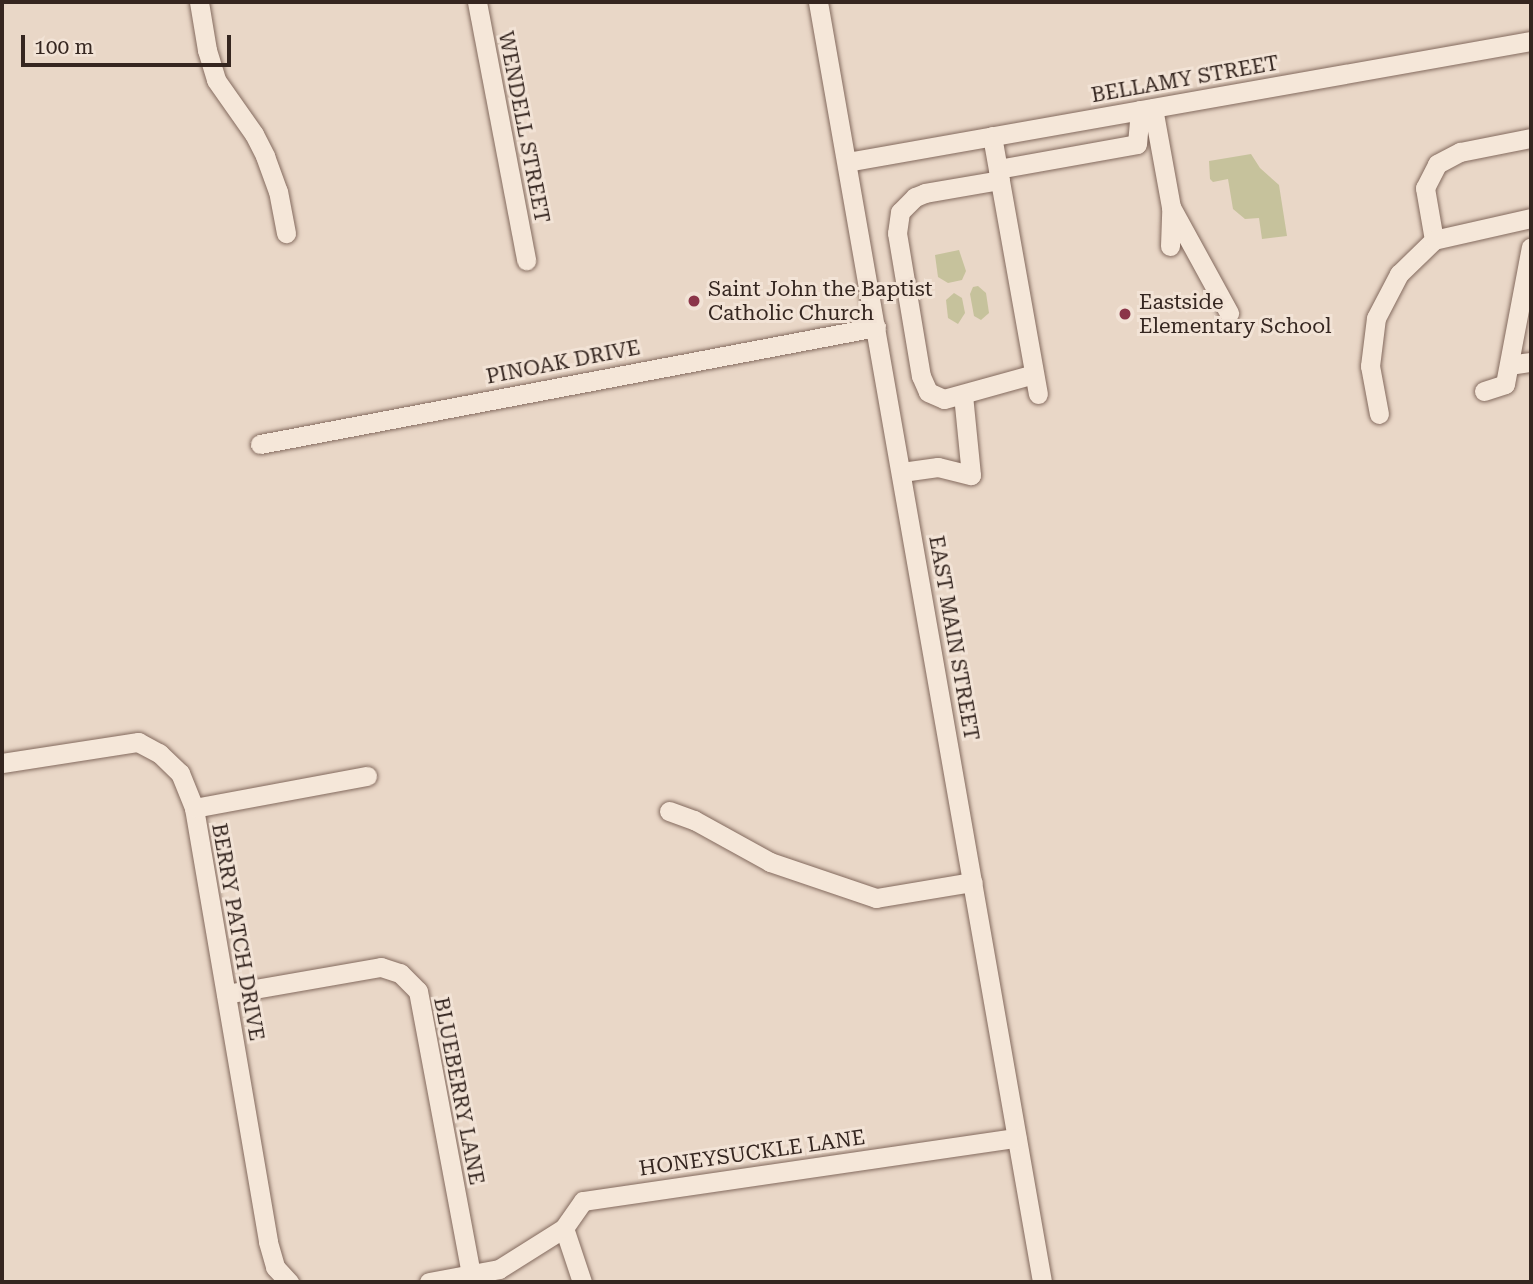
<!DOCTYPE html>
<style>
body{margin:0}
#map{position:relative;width:1533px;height:1284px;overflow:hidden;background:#e9d7c7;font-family:"Roboto Serif",serif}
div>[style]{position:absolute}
.green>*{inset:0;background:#c6c29c}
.roads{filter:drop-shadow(0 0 2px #836a5e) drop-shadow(0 0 2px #836a5e)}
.minor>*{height:19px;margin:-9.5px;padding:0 9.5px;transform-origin:9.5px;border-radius:9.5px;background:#f5e7d9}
.dots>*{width:19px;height:19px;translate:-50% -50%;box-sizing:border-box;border:4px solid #f2e3d6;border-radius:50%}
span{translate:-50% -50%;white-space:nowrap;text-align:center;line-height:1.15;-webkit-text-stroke:6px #f2e3d6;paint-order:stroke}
.street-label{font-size:21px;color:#352620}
.poi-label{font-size:21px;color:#352620}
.left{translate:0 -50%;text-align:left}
.frame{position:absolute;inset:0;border:4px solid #352620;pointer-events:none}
.scale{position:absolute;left:21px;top:35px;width:210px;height:32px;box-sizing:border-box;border:4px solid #352620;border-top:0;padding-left:9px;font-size:21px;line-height:24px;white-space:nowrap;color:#352620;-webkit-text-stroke:5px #f2e3d6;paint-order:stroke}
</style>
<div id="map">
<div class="green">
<i style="clip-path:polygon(1251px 154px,1260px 168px,1279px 185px,1287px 236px,1262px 239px,1259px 218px,1245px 219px,1233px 209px,1228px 179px,1213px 182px,1210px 179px,1209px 161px)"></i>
<i style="clip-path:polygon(959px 250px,966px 271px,962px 280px,948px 283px,938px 277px,935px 255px)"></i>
<i style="clip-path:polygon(978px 286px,986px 293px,989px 313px,981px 320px,974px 316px,970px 294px,973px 287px)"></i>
<i style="clip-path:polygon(954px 293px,962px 298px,965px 313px,958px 324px,948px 318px,946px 300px)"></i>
</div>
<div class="roads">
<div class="minor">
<i style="left:199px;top:2px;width:49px;rotate:80.5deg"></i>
<i style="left:207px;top:50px;width:31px;rotate:73deg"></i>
<i style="left:216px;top:80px;width:66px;rotate:54.9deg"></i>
<i style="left:254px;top:134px;width:25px;rotate:63deg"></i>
<i style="left:265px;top:156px;width:37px;rotate:70deg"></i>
<i style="left:278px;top:191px;width:43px;rotate:79.2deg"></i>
<i style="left:477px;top:2px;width:263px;rotate:79.2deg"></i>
<i style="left:818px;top:2px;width:1299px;rotate:80.07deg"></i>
<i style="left:1153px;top:108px;width:101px;rotate:79.7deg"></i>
<i style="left:1171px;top:207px;width:121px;rotate:61.3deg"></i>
<i style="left:992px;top:136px;width:262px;rotate:79.9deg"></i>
<i style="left:847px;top:162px;width:695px;rotate:-10.03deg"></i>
<i style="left:998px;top:169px;width:141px;rotate:-10.2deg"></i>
<i style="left:1137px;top:144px;width:34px;rotate:-85deg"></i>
<i style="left:1000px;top:180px;width:76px;rotate:170.2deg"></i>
<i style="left:925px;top:193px;width:11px;rotate:158deg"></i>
<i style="left:915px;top:197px;width:21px;rotate:135deg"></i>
<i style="left:900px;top:212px;width:21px;rotate:98deg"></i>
<i style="left:897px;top:233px;width:145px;rotate:80.5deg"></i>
<i style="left:921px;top:376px;width:17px;rotate:66deg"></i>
<i style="left:928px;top:392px;width:17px;rotate:24deg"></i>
<i style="left:944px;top:399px;width:93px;rotate:-15.5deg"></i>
<i style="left:1434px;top:240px;width:53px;rotate:-99.8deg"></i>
<i style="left:1425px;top:188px;width:27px;rotate:-63deg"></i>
<i style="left:1437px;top:164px;width:26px;rotate:-28deg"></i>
<i style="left:1460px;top:152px;width:72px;rotate:-11.2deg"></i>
<i style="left:1170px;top:246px;width:38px;rotate:-88deg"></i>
<i style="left:1509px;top:365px;width:22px;rotate:-8deg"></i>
<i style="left:1484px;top:391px;width:22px;rotate:-18deg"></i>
<i style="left:1505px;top:384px;width:139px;rotate:-79.3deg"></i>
<i style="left:1379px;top:414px;width:49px;rotate:-100.6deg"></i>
<i style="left:1370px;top:366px;width:48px;rotate:-82.9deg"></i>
<i style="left:1376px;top:318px;width:50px;rotate:-62.4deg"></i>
<i style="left:1399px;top:274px;width:49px;rotate:-44.2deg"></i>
<i style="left:1434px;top:240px;width:99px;rotate:-12.8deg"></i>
<i style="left:260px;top:444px;width:627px;rotate:-10.75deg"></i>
<i style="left:902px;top:472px;width:36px;rotate:-8deg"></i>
<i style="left:938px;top:467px;width:34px;rotate:14deg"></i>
<i style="left:971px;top:475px;width:80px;rotate:-95.7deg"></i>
<i style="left:2px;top:763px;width:138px;rotate:-8.8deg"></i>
<i style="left:138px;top:742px;width:24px;rotate:28deg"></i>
<i style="left:159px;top:753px;width:29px;rotate:44deg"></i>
<i style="left:180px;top:773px;width:38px;rotate:68deg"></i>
<i style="left:194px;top:808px;width:440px;rotate:80.3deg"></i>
<i style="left:268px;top:1242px;width:26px;rotate:74deg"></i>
<i style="left:275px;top:1267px;width:21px;rotate:47deg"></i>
<i style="left:194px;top:808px;width:176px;rotate:-10.5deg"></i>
<i style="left:669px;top:811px;width:27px;rotate:20deg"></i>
<i style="left:694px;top:820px;width:87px;rotate:28.9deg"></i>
<i style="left:770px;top:862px;width:112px;rotate:18.8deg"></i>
<i style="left:876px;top:898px;width:98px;rotate:-9.4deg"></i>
<i style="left:226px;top:994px;width:157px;rotate:-9.9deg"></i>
<i style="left:381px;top:967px;width:20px;rotate:18deg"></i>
<i style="left:400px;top:973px;width:25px;rotate:45deg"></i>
<i style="left:418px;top:991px;width:288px;rotate:79.4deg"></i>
<i style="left:429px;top:1282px;width:71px;rotate:-10.5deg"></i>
<i style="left:499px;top:1269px;width:77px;rotate:-32.2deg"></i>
<i style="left:582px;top:1282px;width:57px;rotate:-108.4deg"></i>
<i style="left:564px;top:1228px;width:33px;rotate:-55deg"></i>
<i style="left:583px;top:1201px;width:438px;rotate:-8.3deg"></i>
</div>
</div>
<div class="dots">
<i style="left:694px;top:301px;background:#8b3549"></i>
<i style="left:1125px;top:314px;background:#8b3549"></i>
</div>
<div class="street-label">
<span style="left:1185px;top:79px;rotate:-10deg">BELLAMY STREET</span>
<span style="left:524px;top:127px;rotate:79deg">WENDELL STREET</span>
<span style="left:563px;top:362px;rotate:-11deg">PINOAK DRIVE</span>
<span style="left:954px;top:638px;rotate:80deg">EAST MAIN STREET</span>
<span style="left:238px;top:932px;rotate:80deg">BERRY PATCH DRIVE</span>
<span style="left:459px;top:1091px;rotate:79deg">BLUEBERRY LANE</span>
<span style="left:752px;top:1153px;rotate:-8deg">HONEYSUCKLE LANE</span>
</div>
<div class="poi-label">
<span class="left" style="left:708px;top:301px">Saint John the Baptist<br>Catholic Church</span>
<span class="left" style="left:1139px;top:314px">Eastside<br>Elementary School</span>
</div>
<div class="frame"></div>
<div class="scale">100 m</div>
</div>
